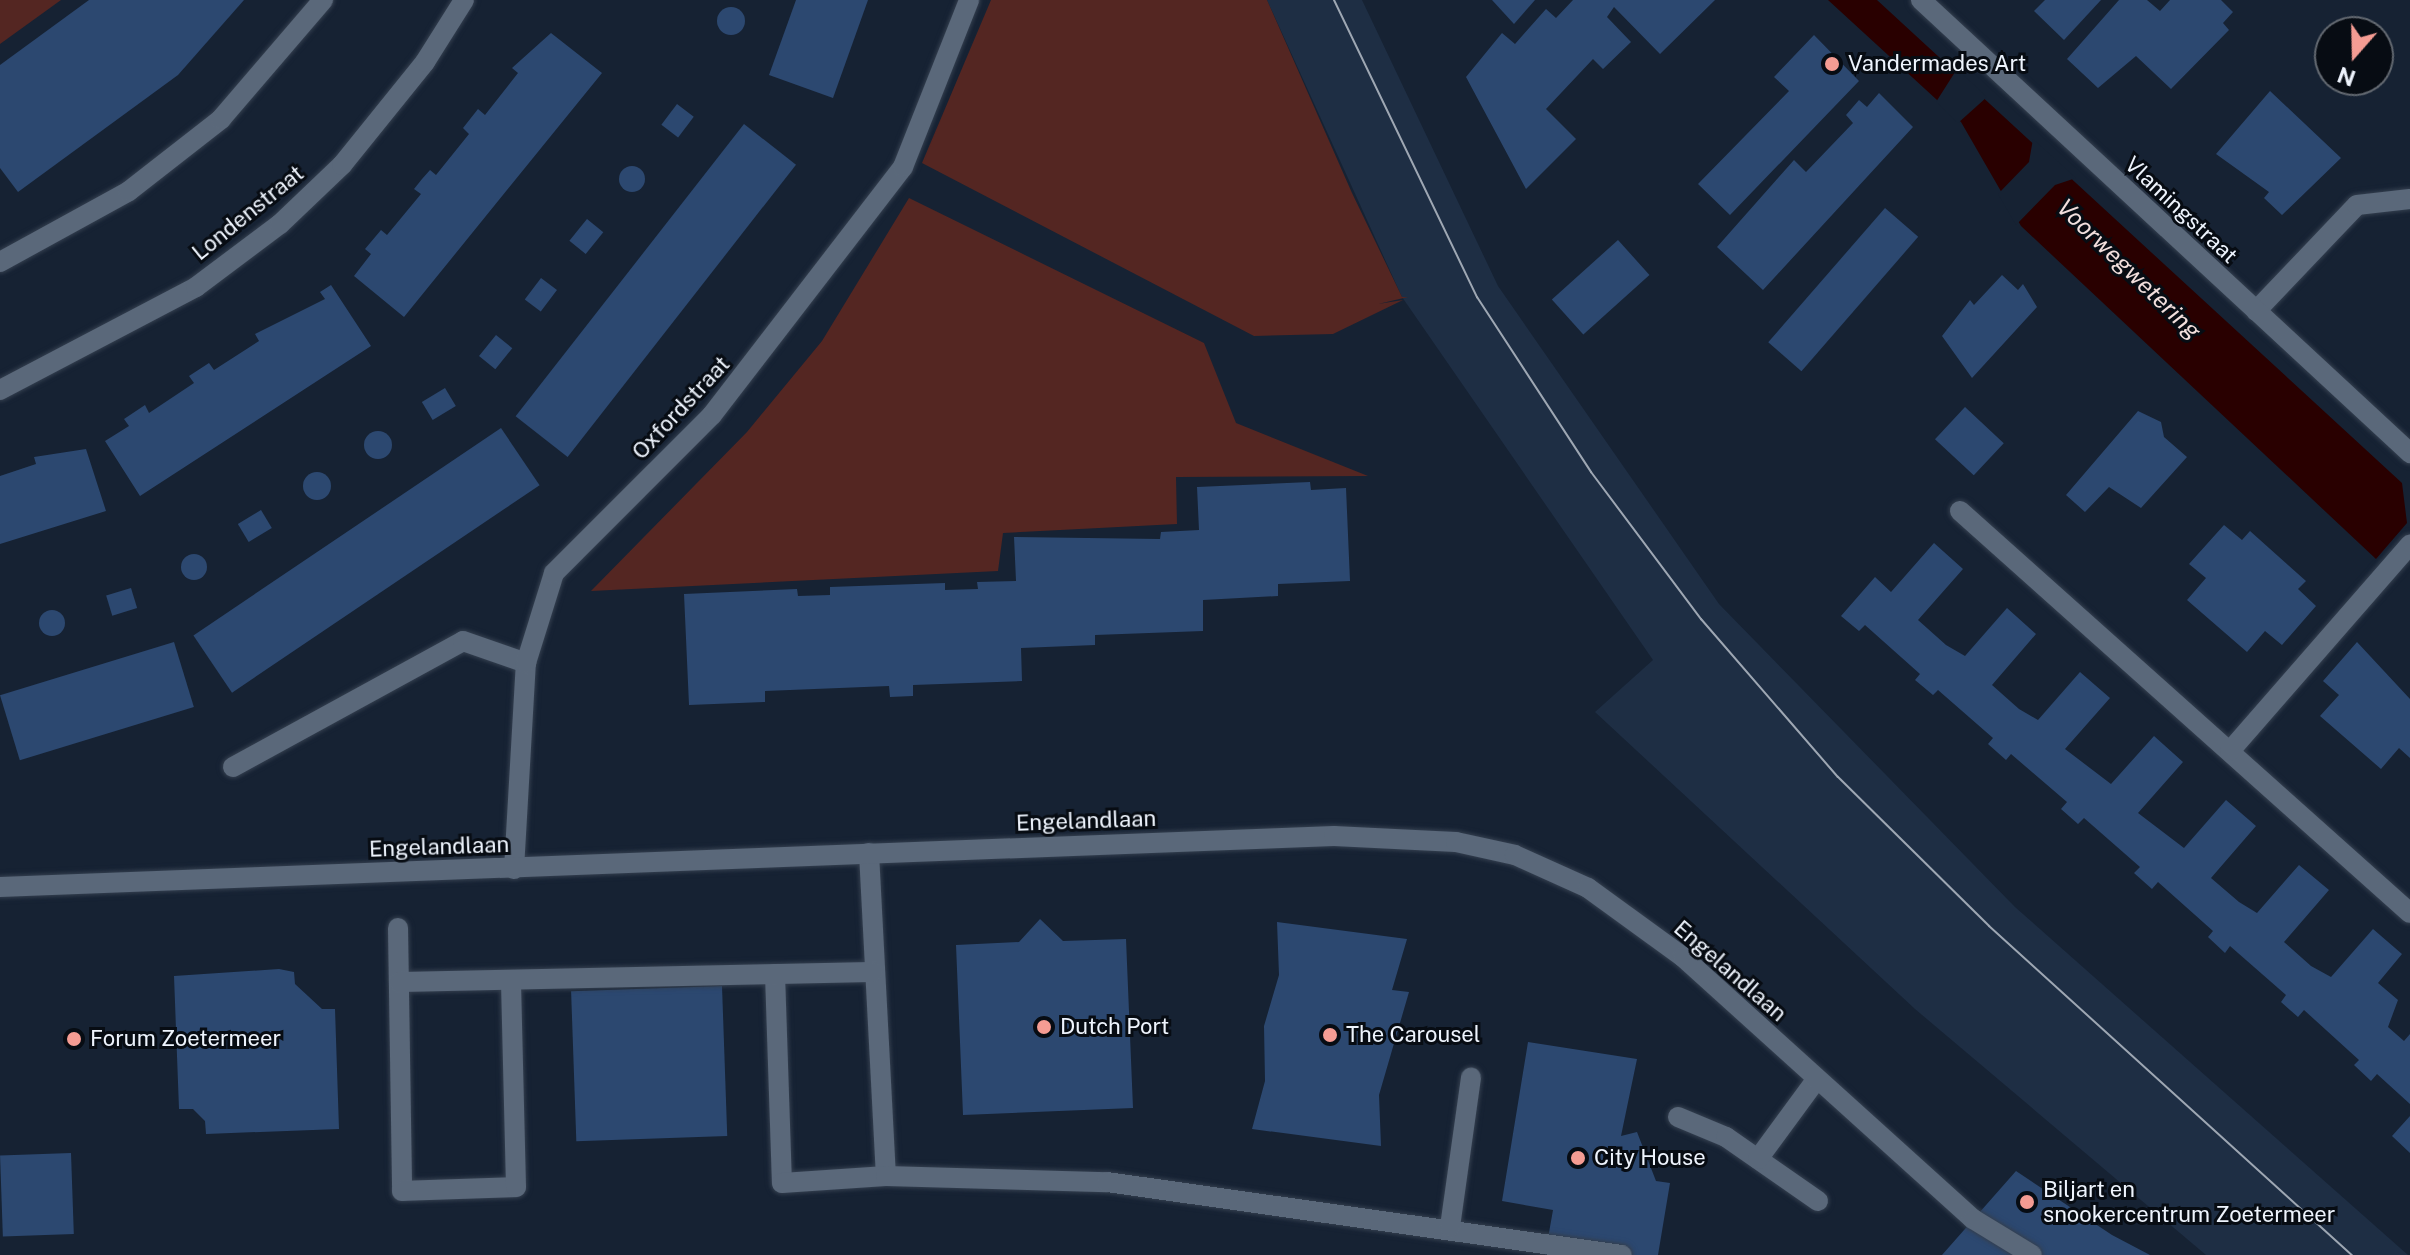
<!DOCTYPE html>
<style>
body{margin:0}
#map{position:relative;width:2410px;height:1255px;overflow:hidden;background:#162233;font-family:"Public Sans",sans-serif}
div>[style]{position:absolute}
.built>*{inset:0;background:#1e2e44}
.green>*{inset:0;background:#542622}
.water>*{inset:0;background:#290000}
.pier>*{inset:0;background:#162233}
.building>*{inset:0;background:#2c4870;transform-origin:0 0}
.round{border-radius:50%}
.roads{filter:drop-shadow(0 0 2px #343f4f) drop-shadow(0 0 2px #343f4f)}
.service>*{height:20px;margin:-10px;padding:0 10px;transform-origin:10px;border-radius:10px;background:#5a687a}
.minor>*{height:20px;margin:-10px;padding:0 10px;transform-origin:10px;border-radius:10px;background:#5a687a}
.tertiary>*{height:20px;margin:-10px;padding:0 10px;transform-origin:10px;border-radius:10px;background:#5a687a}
.tram>*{height:2px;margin:-1px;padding:0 1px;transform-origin:1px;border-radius:1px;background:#9ea7b3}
.dots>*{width:22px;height:22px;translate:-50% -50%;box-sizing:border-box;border:4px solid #070c13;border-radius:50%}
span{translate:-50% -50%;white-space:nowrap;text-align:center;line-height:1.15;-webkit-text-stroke:6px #070c13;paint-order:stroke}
.poi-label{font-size:22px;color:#eef4fd}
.left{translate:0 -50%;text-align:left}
.street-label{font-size:22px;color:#eef4fd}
.water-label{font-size:24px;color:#f2dfdd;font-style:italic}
.north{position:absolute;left:2314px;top:16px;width:80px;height:80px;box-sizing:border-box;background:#070c13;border:2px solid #636971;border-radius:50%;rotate:200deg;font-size:22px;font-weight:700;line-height:32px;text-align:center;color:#eef4fd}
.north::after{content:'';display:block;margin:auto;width:28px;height:36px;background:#f59c93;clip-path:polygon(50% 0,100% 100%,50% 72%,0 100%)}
</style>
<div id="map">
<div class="built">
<i style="clip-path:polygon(1267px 0,1362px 0,1498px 286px,1719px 604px,2015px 907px,2408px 1255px,2206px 1255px,1915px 1009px,1595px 712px,1653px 660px,1402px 297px)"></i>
</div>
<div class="green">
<i style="clip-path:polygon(0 0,61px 0,0 44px)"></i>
<i style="clip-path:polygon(991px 0,1267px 0,1352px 193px,1402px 297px,1408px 297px,1378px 304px,1403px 300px,1333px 334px,1254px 336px,922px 163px)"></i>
<i style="clip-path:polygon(909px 198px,1204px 343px,1236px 423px,1368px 476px,1176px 477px,1177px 524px,1003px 533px,998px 571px,591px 591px,747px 432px,822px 341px)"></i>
</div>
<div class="water">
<i style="clip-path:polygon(1828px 0,1877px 0,2402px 483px,2407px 523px,2376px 559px,2021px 226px,1961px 122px)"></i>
</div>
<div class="pier">
<i style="clip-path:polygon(1957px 69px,1987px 97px,1958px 123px,1936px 102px)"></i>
<i style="clip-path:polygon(2033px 139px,2076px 178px,2055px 185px,2016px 225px,1998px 194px,2029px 162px)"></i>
</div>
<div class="building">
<i style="clip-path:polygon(89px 0,244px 0,178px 75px,18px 192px,0 168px,0 65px)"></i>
<i style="clip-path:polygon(796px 0,868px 0,833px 98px,769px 75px)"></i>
<i style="clip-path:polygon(1492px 0,1535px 0,1514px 24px)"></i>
<i style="clip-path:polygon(1573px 0,1715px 0,1660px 54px,1614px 7px,1607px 17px,1631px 42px,1603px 69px,1593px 59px,1546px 109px,1576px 139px,1526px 189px,1466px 77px,1502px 33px,1515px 44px,1546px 9px,1556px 18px)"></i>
<i style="clip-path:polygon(2045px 0,2101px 0,2064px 40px,2034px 11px)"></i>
<i style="clip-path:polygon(2119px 0,2147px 0,2160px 11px,2170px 0,2221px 0,2233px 12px,2223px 23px,2229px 30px,2171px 89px,2136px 56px,2098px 88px,2067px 59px)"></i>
<i class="round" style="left:717px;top:7px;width:28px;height:28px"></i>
<i style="clip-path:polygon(551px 33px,602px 73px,404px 317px,354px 276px,371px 254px,365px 249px,381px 230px,387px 235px,421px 194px,414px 189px,422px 179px,430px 170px,436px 175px,469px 134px,463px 128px,478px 109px,485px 115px,518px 73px,512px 68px)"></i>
<i style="clip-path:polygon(1814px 35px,1859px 81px,1730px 215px,1698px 184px,1789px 91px,1774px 77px)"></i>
<i style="clip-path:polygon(2270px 91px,2341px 158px,2282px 215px,2264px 198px,2269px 192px,2216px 154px)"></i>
<i style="clip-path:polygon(1879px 93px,1913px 127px,1763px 290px,1717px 247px,1794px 160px,1806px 172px,1853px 123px,1846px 115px,1859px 100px,1867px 107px)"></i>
<i style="left:677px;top:104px;width:21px;height:26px;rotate:37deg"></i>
<i style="left:744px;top:124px;width:66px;height:371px;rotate:38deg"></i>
<i class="round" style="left:619px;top:166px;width:26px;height:26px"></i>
<i style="left:1885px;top:208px;width:44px;height:178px;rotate:41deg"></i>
<i style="left:587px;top:219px;width:21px;height:28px;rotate:39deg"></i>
<i style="left:1618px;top:240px;width:47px;height:89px;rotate:48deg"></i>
<i style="clip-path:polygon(2002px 275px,2018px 290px,2023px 284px,2037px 307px,1972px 378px,1942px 336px,1970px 300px,1974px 305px)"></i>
<i style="left:541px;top:278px;width:20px;height:27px;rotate:37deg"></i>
<i style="clip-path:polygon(331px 285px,371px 346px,140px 496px,105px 441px,129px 426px,124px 419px,145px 405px,149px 413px,194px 383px,189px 376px,209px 363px,214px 370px,259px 341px,255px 334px,325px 299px,320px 292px)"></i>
<i style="left:496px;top:335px;width:21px;height:27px;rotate:39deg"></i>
<i style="left:445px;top:388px;width:21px;height:27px;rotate:59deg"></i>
<i style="left:1965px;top:407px;width:53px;height:44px;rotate:43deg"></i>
<i style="clip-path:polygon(2138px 411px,2161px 422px,2164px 437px,2187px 457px,2141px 508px,2109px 487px,2085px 512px,2066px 495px)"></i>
<i style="left:501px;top:428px;width:69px;height:371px;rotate:56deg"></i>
<i class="round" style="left:364px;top:431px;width:28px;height:28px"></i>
<i style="clip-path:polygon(86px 449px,106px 511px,0 544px,0 476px,36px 464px,34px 457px)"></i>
<i class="round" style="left:303px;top:472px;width:28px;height:28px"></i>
<i style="clip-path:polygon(1310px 482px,1311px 490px,1346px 488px,1350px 581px,1278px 584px,1278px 596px,1203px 600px,1203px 631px,1095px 635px,1095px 645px,1021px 648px,1022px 681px,913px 685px,913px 696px,890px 697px,889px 686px,765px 691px,765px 702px,689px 705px,684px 594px,797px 589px,798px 596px,830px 595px,830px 587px,945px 583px,945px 590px,978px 589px,977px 582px,1016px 581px,1014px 537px,1160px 539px,1161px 532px,1199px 530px,1197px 487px)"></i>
<i style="left:261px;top:510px;width:21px;height:27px;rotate:59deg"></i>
<i style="clip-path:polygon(2224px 525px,2242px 540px,2250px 531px,2306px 581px,2298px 589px,2316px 606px,2282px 645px,2265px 631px,2247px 652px,2187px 600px,2206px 578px,2189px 564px)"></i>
<i style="clip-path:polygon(1934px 543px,1963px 569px,1918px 620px,1946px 645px,1965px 656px,2007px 608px,2036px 634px,1992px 685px,2019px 709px,2038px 720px,2080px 672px,2110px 698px,2065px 749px,2111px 784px,2154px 736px,2183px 762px,2138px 813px,2184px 848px,2226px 800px,2256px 826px,2211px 878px,2239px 902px,2257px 913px,2299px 865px,2329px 890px,2284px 942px,2311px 966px,2331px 977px,2373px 929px,2402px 954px,2378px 983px,2398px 1000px,2388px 1027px,2404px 1041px,2410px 1034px,2410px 1104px,2377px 1074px,2371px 1081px,2354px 1065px,2359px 1060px,2304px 1010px,2298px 1017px,2281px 1002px,2286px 995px,2230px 946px,2225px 953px,2208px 937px,2213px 931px,2158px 882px,2152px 889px,2134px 873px,2140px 867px,2084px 818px,2078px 824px,2061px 809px,2067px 802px,2011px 754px,2006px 760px,1988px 744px,1993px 738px,1938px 690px,1933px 695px,1915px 680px,1920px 674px,1865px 625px,1859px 631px,1841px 616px,1875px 577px,1891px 592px)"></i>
<i class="round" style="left:181px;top:554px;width:26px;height:26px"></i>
<i style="left:131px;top:588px;width:21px;height:26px;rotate:73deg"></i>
<i class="round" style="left:39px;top:610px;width:26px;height:26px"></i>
<i style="left:174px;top:642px;width:68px;height:182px;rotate:73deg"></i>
<i style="clip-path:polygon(2357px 642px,2410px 699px,2410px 758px,2399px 748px,2381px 769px,2320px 716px,2339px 695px,2323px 681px)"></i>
<i style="clip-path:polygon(1040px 919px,1063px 941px,1126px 939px,1133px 1108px,963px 1115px,956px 945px,1019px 942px)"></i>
<i style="clip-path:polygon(1277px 922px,1407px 939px,1392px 990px,1409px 992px,1379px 1095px,1381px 1146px,1252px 1129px,1265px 1081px,1264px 1026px,1279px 975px)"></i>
<i style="clip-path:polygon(279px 969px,294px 972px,295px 984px,322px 1009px,335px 1009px,339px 1129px,206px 1134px,205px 1121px,193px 1109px,179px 1109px,174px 976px)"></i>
<i style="left:722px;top:986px;width:150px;height:151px;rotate:88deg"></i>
<i style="clip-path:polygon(1528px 1042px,1637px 1059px,1621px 1136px,1637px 1132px,1656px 1181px,1670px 1183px,1658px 1255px,1545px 1255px,1553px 1210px,1502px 1201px)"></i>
<i style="clip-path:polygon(2410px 1116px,2410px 1153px,2392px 1136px)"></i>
<i style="left:71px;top:1153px;width:81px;height:71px;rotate:88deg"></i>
<i style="clip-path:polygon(2016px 1171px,2112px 1235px,2150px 1255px,1942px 1255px)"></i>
</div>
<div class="roads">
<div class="service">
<i style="left:2256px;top:311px;width:146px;rotate:-46.4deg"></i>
<i style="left:2357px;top:205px;width:53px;rotate:-6.5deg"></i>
<i style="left:233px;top:767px;width:262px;rotate:-28.7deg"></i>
<i style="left:463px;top:641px;width:67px;rotate:19.2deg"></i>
<i style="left:869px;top:853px;width:323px;rotate:87deg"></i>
<i style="left:398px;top:928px;width:263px;rotate:89.1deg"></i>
<i style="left:402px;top:1191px;width:114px;rotate:-2deg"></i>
<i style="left:516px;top:1187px;width:207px;rotate:-91.4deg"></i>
<i style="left:775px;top:974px;width:209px;rotate:88.1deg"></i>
<i style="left:782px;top:1183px;width:104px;rotate:-3.9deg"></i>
<i style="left:886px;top:1176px;width:221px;rotate:1.6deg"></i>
<i style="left:1107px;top:1182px;width:520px;rotate:8.07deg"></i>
<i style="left:399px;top:982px;width:474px;rotate:-1.2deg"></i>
<i style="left:1678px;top:1117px;width:52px;rotate:22.6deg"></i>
<i style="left:1726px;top:1137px;width:112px;rotate:34.8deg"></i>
<i style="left:1758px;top:1159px;width:98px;rotate:-53.7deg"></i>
<i style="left:1450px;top:1227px;width:151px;rotate:-82deg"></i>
</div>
<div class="minor">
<i style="left:1921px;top:0;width:667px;rotate:42.81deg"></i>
<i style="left:0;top:262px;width:147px;rotate:-28.8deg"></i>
<i style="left:129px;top:191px;width:117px;rotate:-38deg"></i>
<i style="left:221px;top:119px;width:157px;rotate:-49.4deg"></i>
<i style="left:0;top:390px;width:221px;rotate:-27.7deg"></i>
<i style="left:196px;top:287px;width:105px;rotate:-36.9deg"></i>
<i style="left:280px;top:224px;width:86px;rotate:-43.6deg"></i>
<i style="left:342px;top:165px;width:132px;rotate:-51.1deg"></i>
<i style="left:425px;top:62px;width:73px;rotate:-57.8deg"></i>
<i style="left:1960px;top:511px;width:603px;rotate:41.78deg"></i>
<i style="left:2230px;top:751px;width:274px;rotate:-48.9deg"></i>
<i style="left:514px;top:869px;width:206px;rotate:-86.7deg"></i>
<i style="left:526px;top:663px;width:94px;rotate:-72.7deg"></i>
<i style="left:554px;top:573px;width:223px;rotate:-45deg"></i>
<i style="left:712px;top:415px;width:313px;rotate:-52.4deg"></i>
<i style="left:903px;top:167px;width:180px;rotate:-68.4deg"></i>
</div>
<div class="tertiary">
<i style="left:0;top:887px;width:1335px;rotate:-2.19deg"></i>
<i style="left:1334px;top:836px;width:122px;rotate:2.8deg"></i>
<i style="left:1456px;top:842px;width:60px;rotate:12.4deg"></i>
<i style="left:1515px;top:855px;width:80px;rotate:24.3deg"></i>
<i style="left:1588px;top:888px;width:117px;rotate:36deg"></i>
<i style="left:1683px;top:957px;width:391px;rotate:42.1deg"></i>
<i style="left:1973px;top:1219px;width:69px;rotate:31.4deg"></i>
</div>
</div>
<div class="tram">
<i style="left:1334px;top:0;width:330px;rotate:64.3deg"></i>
<i style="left:1477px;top:297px;width:209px;rotate:56.9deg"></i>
<i style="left:1591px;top:472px;width:184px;rotate:53.2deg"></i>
<i style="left:1701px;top:619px;width:209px;rotate:49.1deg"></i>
<i style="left:1838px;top:777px;width:212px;rotate:44.6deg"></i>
<i style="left:1989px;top:926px;width:490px;rotate:42.2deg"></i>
</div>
<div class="dots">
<i style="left:1832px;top:64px;background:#f59c93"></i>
<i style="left:1044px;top:1027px;background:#f59c93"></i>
<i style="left:1330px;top:1035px;background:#f59c93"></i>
<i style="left:74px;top:1039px;background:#f59c93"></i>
<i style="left:1578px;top:1158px;background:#f59c93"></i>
<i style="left:2027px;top:1202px;background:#f59c93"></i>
</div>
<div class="poi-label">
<span class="left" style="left:1848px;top:64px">Vandermades Art</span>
<span class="left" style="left:1060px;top:1027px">Dutch Port</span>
<span class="left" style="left:1346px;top:1035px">The Carousel</span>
<span class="left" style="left:90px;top:1039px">Forum Zoetermeer</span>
<span class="left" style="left:1594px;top:1158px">City House</span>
<span class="left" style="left:2043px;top:1202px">Biljart en<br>snookercentrum Zoetermeer</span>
</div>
<div class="street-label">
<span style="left:2181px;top:210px;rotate:43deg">Vlamingstraat</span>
<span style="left:248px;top:213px;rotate:-39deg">Londenstraat</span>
<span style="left:681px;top:408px;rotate:-47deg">Oxfordstraat</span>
<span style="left:1086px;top:821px;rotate:-2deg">Engelandlaan</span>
<span style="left:439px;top:847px;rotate:-2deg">Engelandlaan</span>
<span style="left:1730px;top:971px;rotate:41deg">Engelandlaan</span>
</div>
<div class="water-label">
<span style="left:2129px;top:269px;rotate:44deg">Voorwegwetering</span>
</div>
<div class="north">N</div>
</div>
